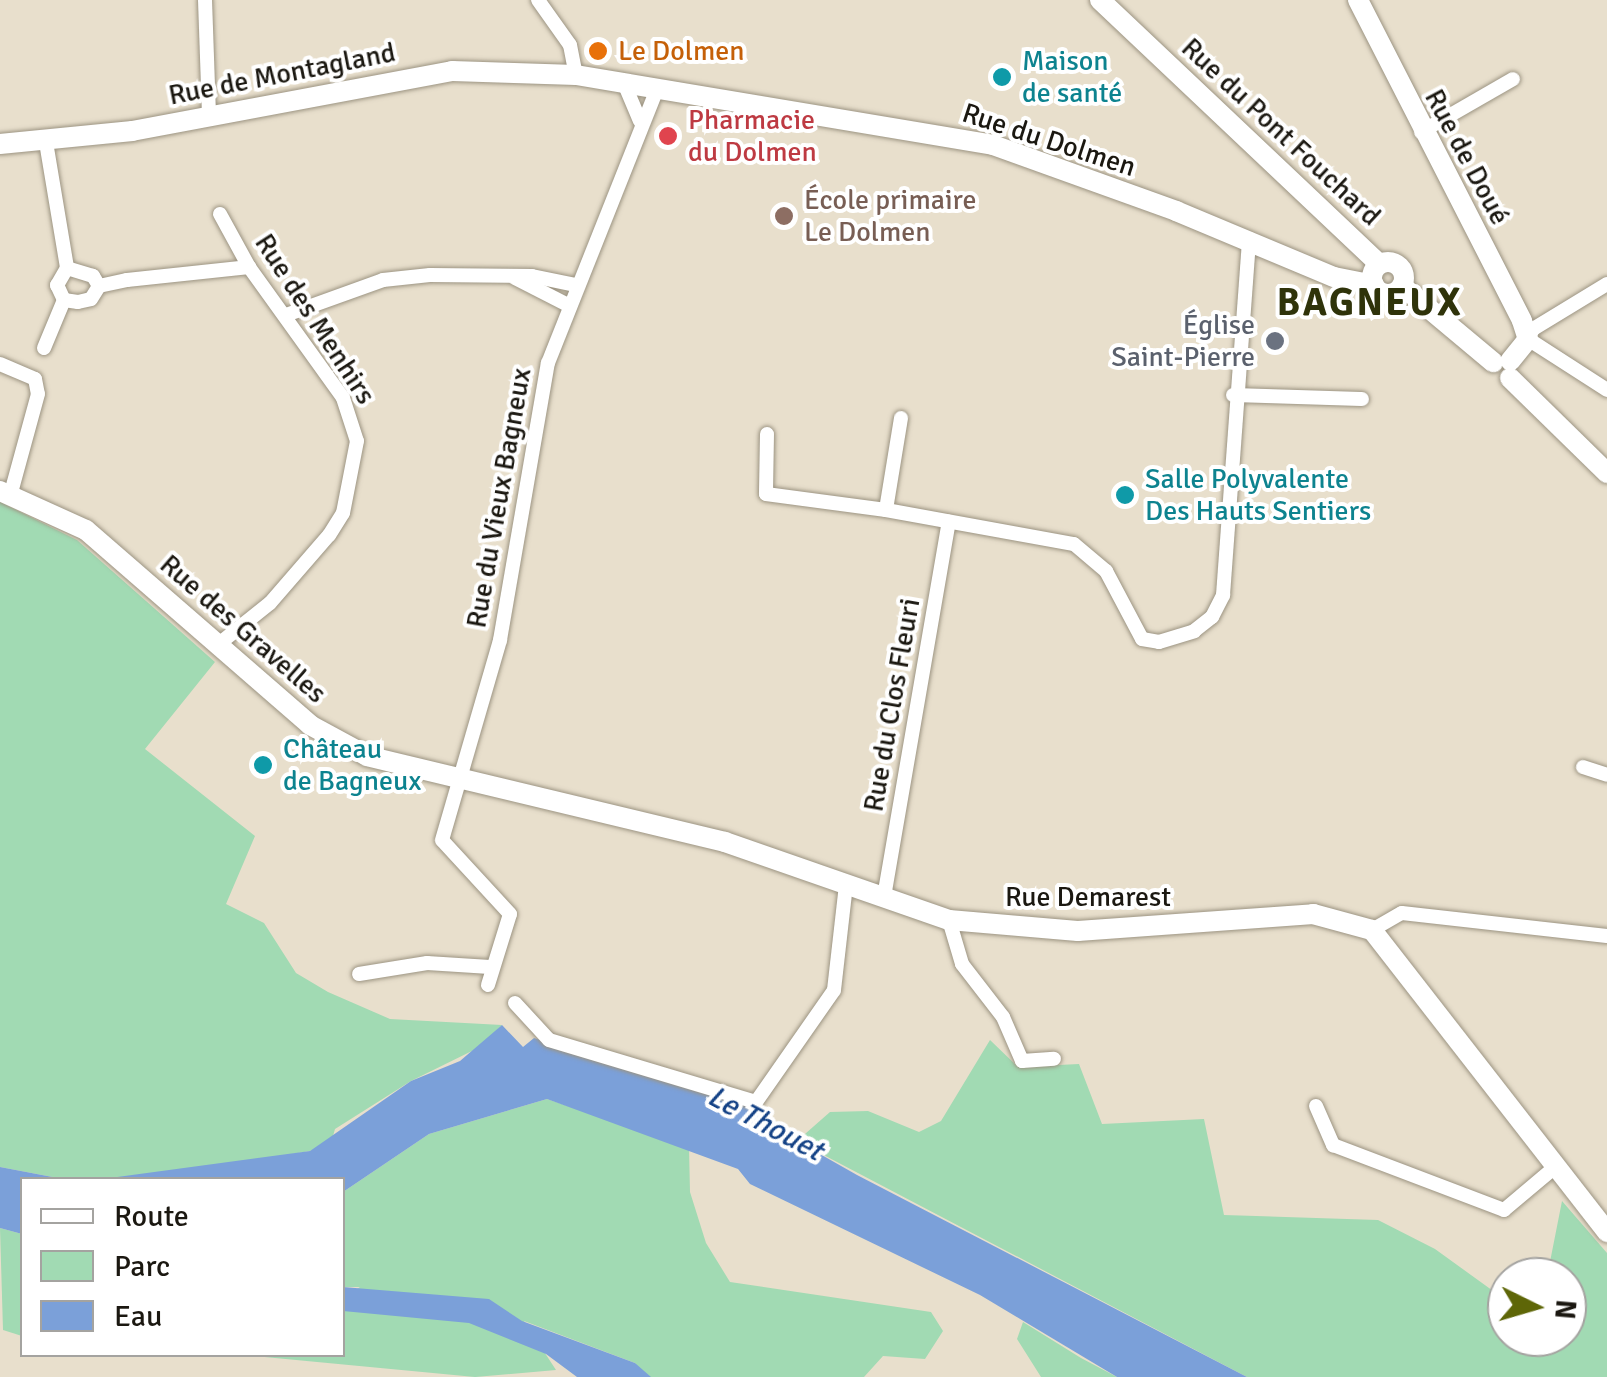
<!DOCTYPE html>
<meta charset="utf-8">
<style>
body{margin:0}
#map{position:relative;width:1607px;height:1377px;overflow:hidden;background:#e8dfcc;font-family:Signika,sans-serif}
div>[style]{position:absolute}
.green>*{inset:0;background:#a1dab3}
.water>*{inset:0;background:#7ba0d9}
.roads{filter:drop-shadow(0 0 2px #9c9482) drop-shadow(0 0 2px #9c9482)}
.street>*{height:14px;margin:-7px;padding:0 7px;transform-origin:7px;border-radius:7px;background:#fff}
.secondary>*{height:20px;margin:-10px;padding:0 10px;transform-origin:10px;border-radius:10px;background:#fff}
.secondary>.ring{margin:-10px;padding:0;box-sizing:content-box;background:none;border:20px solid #fff;border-radius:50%}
.dots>*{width:28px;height:28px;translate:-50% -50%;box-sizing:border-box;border:5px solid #fff;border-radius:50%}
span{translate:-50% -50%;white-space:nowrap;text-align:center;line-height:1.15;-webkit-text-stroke:8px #fff;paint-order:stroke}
.food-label{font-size:28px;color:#c56008}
.left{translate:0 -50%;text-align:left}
.culture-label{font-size:28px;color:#0d838f}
.street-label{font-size:28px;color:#1b1811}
.health-label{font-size:28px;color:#be3a42}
.education-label{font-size:28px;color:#785e54}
.worship-label{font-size:28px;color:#5b616d}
.right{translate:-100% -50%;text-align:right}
.water-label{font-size:30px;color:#144286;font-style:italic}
.district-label{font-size:38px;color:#2f330a;font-weight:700;letter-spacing:2.5px}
.legend{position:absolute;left:20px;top:1177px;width:325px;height:180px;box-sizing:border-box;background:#fff;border:2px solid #a4a3a0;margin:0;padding:12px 18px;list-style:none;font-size:30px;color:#1b1811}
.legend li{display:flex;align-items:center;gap:20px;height:50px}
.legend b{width:50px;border:2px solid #a4a3a0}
.north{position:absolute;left:1487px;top:1257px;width:100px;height:100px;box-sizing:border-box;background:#fff;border:2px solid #a4a3a0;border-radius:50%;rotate:95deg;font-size:28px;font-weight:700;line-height:40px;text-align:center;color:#1b1811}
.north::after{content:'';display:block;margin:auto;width:35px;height:45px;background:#5e6607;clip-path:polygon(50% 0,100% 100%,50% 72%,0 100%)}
</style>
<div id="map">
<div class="green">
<i style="clip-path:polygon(0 502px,77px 540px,215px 662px,145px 749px,255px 836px,226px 904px,264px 923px,296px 973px,328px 992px,390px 1019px,502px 1025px,478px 1048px,411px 1081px,335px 1129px,331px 1143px,310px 1151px,144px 1179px,63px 1179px,0 1167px)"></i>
<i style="clip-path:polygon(990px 1040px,1018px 1067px,1079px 1064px,1102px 1124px,1204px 1119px,1224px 1215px,1378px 1220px,1435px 1249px,1507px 1301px,1507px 1337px,1567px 1337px,1567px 1277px,1547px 1277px,1562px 1201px,1607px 1253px,1607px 1377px,1247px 1377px,797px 1141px,830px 1112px,868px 1111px,919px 1132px,941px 1121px)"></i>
<i style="clip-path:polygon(547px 1099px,689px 1147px,690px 1192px,706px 1243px,730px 1282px,931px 1312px,943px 1331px,925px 1359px,883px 1356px,864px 1377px,644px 1377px,635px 1363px,524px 1321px,556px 1370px,475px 1377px,244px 1355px,342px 1354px,343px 1298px,360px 1287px,343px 1287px,343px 1192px,429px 1134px)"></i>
<i style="clip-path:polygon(0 1228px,22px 1234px,22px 1336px,3px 1330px)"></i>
<i style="clip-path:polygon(1023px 1322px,1081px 1358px,1117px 1377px,1041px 1377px,1017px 1339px)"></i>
</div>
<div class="water">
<i style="clip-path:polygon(502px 1025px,523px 1047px,534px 1038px,759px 1108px,797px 1141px,857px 1175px,1247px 1377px,1117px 1377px,980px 1295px,750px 1184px,738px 1169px,547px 1099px,429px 1134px,343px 1192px,342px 1180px,95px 1180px,310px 1151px,411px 1081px,460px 1061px)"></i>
<i style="clip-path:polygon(0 1167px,63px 1179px,22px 1180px,22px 1234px,0 1228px)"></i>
<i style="clip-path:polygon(343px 1287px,489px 1299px,522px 1321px,635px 1363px,651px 1377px,577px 1377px,546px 1354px,469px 1323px,343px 1311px)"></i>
</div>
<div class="roads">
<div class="street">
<i style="left:205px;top:0;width:117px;rotate:88deg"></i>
<i style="left:538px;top:0;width:55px;rotate:54.6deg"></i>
<i style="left:570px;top:45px;width:31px;rotate:79deg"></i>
<i style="left:624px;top:83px;width:41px;rotate:67.2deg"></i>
<i style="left:1421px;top:132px;width:106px;rotate:-29.9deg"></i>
<i style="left:46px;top:142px;width:128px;rotate:80.5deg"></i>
<i style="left:220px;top:214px;width:60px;rotate:61.3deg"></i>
<i style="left:249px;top:267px;width:161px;rotate:54.3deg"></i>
<i style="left:343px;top:398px;width:45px;rotate:72deg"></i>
<i style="left:357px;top:441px;width:73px;rotate:101deg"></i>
<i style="left:343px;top:513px;width:26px;rotate:122deg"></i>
<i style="left:329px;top:535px;width:90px;rotate:130.9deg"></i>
<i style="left:270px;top:603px;width:64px;rotate:141.3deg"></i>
<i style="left:515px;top:278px;width:59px;rotate:27deg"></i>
<i style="left:1607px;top:284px;width:87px;rotate:148.7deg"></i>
<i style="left:1533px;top:329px;width:11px;rotate:117deg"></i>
<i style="left:1528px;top:339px;width:94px;rotate:32.8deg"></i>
<i style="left:99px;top:286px;width:12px;rotate:-121deg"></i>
<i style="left:93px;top:276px;width:27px;rotate:-163deg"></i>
<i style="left:67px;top:268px;width:20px;rotate:120deg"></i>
<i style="left:57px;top:285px;width:17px;rotate:65deg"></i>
<i style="left:64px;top:300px;width:14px;rotate:8deg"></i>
<i style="left:78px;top:302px;width:13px;rotate:-13deg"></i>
<i style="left:91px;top:299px;width:15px;rotate:-58deg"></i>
<i style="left:99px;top:286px;width:29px;rotate:-12deg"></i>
<i style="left:127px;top:280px;width:123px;rotate:-6.1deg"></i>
<i style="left:286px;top:315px;width:103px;rotate:-19.8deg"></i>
<i style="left:383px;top:280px;width:47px;rotate:-6.1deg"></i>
<i style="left:430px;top:275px;width:102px;rotate:0.6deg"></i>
<i style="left:532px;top:276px;width:45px;rotate:11.6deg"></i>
<i style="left:44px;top:348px;width:52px;rotate:-67.4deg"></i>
<i style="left:0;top:364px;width:38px;rotate:23deg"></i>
<i style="left:35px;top:379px;width:15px;rotate:79deg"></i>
<i style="left:38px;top:394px;width:103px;rotate:105.3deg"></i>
<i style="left:1233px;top:395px;width:129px;rotate:1.8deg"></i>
<i style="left:901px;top:418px;width:93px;rotate:99.3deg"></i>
<i style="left:886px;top:510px;width:191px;rotate:10.3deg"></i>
<i style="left:1074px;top:544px;width:42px;rotate:40.2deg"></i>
<i style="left:1106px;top:571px;width:77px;rotate:62.1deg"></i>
<i style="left:1142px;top:639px;width:17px;rotate:10deg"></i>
<i style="left:1159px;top:642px;width:37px;rotate:-17deg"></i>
<i style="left:1194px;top:631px;width:23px;rotate:-38deg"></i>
<i style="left:1212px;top:617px;width:25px;rotate:-63deg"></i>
<i style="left:1223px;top:595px;width:357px;rotate:-85.8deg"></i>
<i style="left:767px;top:434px;width:60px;rotate:91deg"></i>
<i style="left:766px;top:494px;width:121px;rotate:7.6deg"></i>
<i style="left:1583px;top:767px;width:25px;rotate:18deg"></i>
<i style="left:884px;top:897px;width:381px;rotate:-80.2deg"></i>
<i style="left:949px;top:920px;width:46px;rotate:73.5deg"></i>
<i style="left:962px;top:964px;width:67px;rotate:52.3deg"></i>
<i style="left:1003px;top:1017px;width:48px;rotate:66.6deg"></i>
<i style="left:1022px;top:1061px;width:32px;rotate:-4deg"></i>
<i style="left:1372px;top:930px;width:34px;rotate:-30deg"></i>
<i style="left:1402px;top:913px;width:206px;rotate:6.4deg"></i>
<i style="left:359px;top:974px;width:69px;rotate:-9.2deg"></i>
<i style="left:427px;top:963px;width:63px;rotate:3.6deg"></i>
<i style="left:488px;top:985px;width:74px;rotate:-72.8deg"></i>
<i style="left:510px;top:914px;width:100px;rotate:-132.6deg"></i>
<i style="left:442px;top:840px;width:208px;rotate:-73.8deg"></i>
<i style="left:500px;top:640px;width:281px;rotate:-80.2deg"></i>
<i style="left:548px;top:363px;width:295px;rotate:-68.3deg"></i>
<i style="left:515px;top:1003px;width:50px;rotate:47.4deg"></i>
<i style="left:549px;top:1040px;width:216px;rotate:16.7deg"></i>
<i style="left:756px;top:1102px;width:136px;rotate:-55.1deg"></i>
<i style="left:834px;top:990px;width:107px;rotate:-83.5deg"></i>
<i style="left:1316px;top:1106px;width:43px;rotate:66.4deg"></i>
<i style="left:1333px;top:1145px;width:183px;rotate:20.8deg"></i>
<i style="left:1504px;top:1210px;width:67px;rotate:-40.1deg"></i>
</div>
<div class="secondary">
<i style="left:1100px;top:0;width:384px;rotate:43.4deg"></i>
<i style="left:1358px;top:0;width:360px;rotate:62.9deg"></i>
<i style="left:1522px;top:321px;width:19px;rotate:72deg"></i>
<i style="left:1528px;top:339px;width:28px;rotate:129deg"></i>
<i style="left:0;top:144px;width:133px;rotate:-5.6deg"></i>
<i style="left:132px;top:131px;width:326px;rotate:-10.6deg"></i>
<i style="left:452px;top:71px;width:124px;rotate:1.8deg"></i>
<i style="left:576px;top:75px;width:423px;rotate:9.5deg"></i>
<i style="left:993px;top:145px;width:195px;rotate:19.8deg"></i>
<i style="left:1176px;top:211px;width:171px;rotate:22.7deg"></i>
<i style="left:1334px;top:277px;width:41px;rotate:11.3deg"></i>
<i class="ring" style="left:1372px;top:262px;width:12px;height:12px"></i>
<i style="left:1402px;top:286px;width:119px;rotate:39.9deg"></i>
<i style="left:1510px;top:378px;width:136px;rotate:44.4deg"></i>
<i style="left:0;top:491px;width:94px;rotate:24.4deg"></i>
<i style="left:86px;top:530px;width:297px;rotate:41deg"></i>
<i style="left:310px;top:725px;width:65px;rotate:28.5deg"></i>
<i style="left:367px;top:756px;width:368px;rotate:13.5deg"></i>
<i style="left:725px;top:842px;width:237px;rotate:19.2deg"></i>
<i style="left:949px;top:920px;width:129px;rotate:4.9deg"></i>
<i style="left:1078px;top:931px;width:236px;rotate:-4.1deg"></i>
<i style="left:1313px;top:914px;width:61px;rotate:15.2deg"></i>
<i style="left:1372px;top:930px;width:383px;rotate:52.1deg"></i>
</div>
</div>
<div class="dots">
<i style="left:598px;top:51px;background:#e8710a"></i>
<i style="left:1002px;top:77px;background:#0f9aa8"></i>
<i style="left:668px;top:136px;background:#e0444e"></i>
<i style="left:784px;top:216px;background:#8d6e63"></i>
<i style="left:1275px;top:341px;background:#6b7280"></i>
<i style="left:1125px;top:495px;background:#0f9aa8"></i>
<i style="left:263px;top:765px;background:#0f9aa8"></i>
</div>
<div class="food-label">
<span class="left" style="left:618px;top:51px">Le Dolmen</span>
</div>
<div class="culture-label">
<span class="left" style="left:1022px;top:77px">Maison<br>de santé</span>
<span class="left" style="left:1145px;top:495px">Salle Polyvalente<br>Des Hauts Sentiers</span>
<span class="left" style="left:283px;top:765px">Château<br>de Bagneux</span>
</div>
<div class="street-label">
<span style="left:282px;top:74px;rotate:-11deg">Rue de Montagland</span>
<span style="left:1281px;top:132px;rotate:43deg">Rue du Pont Fouchard</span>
<span style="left:1049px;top:140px;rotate:18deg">Rue du Dolmen</span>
<span style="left:1467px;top:157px;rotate:62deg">Rue de Doué</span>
<span style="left:315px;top:319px;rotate:57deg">Rue des Menhirs</span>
<span style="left:499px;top:498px;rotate:-80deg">Rue du Vieux Bagneux</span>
<span style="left:243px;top:629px;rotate:41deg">Rue des Gravelles</span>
<span style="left:892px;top:705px;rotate:-80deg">Rue du Clos Fleuri</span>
<span style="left:1088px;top:897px">Rue Demarest</span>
</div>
<div class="health-label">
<span class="left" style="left:688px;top:136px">Pharmacie<br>du Dolmen</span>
</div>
<div class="education-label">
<span class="left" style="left:804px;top:216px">École primaire<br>Le Dolmen</span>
</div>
<div class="worship-label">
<span class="right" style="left:1255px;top:341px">Église<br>Saint-Pierre</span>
</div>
<div class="water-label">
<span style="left:765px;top:1124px;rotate:28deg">Le Thouet</span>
</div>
<div class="district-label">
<span style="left:1370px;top:303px">BAGNEUX</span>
</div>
<ul class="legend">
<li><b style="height:12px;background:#fff"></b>Route</li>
<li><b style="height:28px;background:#a1dab3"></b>Parc</li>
<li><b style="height:28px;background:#7ba0d9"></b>Eau</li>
</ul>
<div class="north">N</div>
</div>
